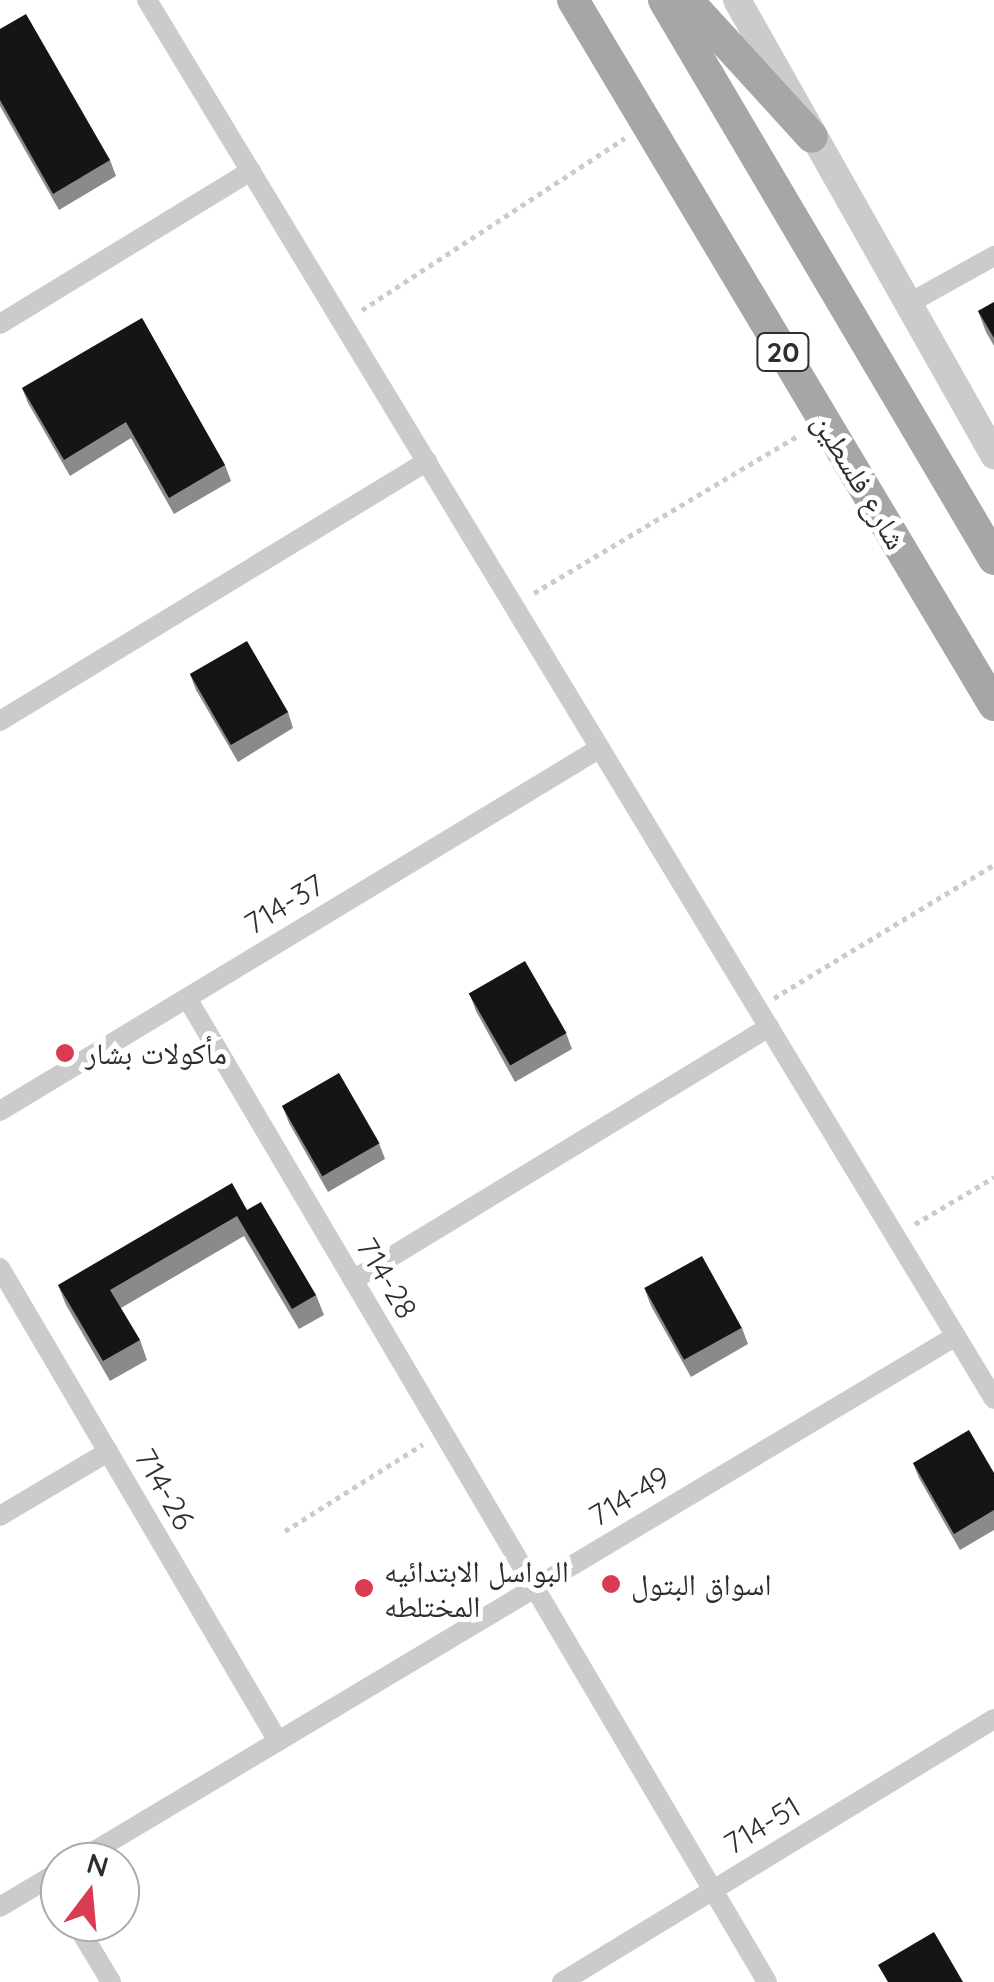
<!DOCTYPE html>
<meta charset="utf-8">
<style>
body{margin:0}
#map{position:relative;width:994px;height:1982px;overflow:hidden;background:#fff;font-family:Quicksand,"Noto Naskh Arabic",sans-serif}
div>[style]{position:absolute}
.path>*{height:5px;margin-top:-2.5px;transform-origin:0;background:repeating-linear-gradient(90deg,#cbcbcb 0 5px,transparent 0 10px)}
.minor>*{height:20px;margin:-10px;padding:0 10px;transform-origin:10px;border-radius:10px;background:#cbcbcb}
.tertiary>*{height:28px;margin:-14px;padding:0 14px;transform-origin:14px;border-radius:14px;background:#cbcbcb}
.primary>*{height:32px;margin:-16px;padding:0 16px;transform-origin:16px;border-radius:16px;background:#a6a6a6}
.wall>*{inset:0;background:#8a8a8a}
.building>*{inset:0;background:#151515;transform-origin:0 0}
.dots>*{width:28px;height:28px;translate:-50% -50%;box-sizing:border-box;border:5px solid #fff;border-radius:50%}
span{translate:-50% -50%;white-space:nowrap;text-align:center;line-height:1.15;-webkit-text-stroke:10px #fff;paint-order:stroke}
.shield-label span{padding:2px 8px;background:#fff;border:2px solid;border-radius:8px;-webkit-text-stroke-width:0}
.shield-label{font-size:28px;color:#2e2e2e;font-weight:700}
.street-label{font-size:30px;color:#2e2e2e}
.poi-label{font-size:30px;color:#2e2e2e}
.left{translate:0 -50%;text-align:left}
.north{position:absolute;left:40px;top:1842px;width:100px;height:100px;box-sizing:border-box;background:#fff;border:2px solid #ababab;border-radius:50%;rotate:16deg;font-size:28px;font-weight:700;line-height:40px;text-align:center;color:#2e2e2e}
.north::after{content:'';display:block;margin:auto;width:35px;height:45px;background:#d93c52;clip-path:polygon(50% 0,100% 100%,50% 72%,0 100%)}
</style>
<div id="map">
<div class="path">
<i style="left:362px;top:310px;width:314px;rotate:-33.2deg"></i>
<i style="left:534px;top:593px;width:309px;rotate:-30.8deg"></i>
<i style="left:774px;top:998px;width:257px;rotate:-31.2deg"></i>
<i style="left:915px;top:1224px;width:92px;rotate:-30.7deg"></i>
<i style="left:285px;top:1531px;width:163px;rotate:-32.2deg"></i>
</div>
<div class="minor">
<i style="left:147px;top:0;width:1635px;rotate:58.81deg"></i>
<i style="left:906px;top:305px;width:101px;rotate:-29.1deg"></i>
<i style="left:0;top:324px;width:294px;rotate:-31.4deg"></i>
<i style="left:0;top:721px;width:500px;rotate:-31.3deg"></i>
<i style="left:187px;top:998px;width:1142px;rotate:59.48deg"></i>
<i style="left:0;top:1111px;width:701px;rotate:-31.17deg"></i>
<i style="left:0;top:1268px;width:549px;rotate:59.56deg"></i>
<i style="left:353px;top:1280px;width:487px;rotate:-31.3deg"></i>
<i style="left:0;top:1516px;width:126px;rotate:-30.7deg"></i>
<i style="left:76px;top:1862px;width:1025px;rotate:-30.87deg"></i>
<i style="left:49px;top:1878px;width:21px;rotate:59deg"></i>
<i style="left:0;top:1907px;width:70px;rotate:-31deg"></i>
<i style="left:75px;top:1922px;width:70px;rotate:59deg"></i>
<i style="left:562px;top:1982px;width:506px;rotate:-31.33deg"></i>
</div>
<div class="tertiary">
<i style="left:737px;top:0;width:523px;rotate:60.54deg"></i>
</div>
<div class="primary">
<i style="left:573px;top:0;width:821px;rotate:59.16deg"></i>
<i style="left:664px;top:0;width:649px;rotate:59.44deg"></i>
<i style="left:687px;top:0;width:185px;rotate:47.6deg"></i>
</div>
<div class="wall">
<i style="clip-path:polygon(0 29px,110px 160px,116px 176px,59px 210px,0 106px)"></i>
<i style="clip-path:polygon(994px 302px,994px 346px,986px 332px,978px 311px)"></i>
<i style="clip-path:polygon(142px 318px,225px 465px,231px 481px,174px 514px,131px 438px,70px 476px,28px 403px,22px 388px)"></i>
<i style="clip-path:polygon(190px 674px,288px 712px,293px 728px,238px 762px,196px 690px)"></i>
<i style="clip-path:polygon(470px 995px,566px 1033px,572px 1049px,515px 1082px,476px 1011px)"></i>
<i style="clip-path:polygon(283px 1107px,379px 1143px,385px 1159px,328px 1192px,289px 1123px)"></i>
<i style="clip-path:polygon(247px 1210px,316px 1295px,324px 1315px,299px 1329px,244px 1236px,121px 1308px,140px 1340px,147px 1360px,110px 1381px,66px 1305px,58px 1285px)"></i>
<i style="clip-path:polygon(645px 1290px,742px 1328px,748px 1344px,691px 1377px,651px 1306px)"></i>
<i style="clip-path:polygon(913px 1463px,994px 1473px,994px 1530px,960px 1550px,919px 1478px)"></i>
</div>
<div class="building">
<i style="clip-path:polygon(26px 14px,110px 160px,53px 194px,0 100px,0 29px)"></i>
<i style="clip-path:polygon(994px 302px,994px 338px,978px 311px)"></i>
<i style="clip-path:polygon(142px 318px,225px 465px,169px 498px,126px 422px,64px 460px,22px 388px)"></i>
<i style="left:247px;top:641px;width:82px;height:66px;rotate:60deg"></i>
<i style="left:525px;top:961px;width:83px;height:65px;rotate:60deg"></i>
<i style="left:339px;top:1073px;width:81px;height:66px;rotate:60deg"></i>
<i style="clip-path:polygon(232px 1183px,247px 1210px,261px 1202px,316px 1295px,292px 1309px,237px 1216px,110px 1290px,140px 1340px,103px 1361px,58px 1285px)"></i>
<i style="left:702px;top:1256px;width:82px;height:66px;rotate:61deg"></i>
<i style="clip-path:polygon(969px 1430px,994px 1473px,994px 1510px,954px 1534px,913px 1463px)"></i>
<i style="clip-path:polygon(934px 1932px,963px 1982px,888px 1982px,878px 1965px)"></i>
</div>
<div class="dots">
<i style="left:65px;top:1053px;background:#d93c52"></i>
<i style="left:611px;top:1584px;background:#d93c52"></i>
<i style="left:364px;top:1588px;background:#d93c52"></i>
</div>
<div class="shield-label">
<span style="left:783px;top:352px">20</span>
</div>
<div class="street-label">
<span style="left:860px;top:481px;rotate:59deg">شارع فلسطين</span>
<span style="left:284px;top:904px;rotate:-31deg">714-37</span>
<span style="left:387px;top:1278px;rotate:59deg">714-28</span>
<span style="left:165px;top:1489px;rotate:60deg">714-26</span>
<span style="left:629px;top:1496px;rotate:-31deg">714-49</span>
<span style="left:762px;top:1825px;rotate:-31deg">714-51</span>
</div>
<div class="poi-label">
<span class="left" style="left:85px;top:1053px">مأكولات بشار</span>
<span class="left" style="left:384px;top:1588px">البواسل الابتدائيه<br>المختلطه</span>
<span class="left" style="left:631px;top:1584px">اسواق البتول</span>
</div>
<div class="north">N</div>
</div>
